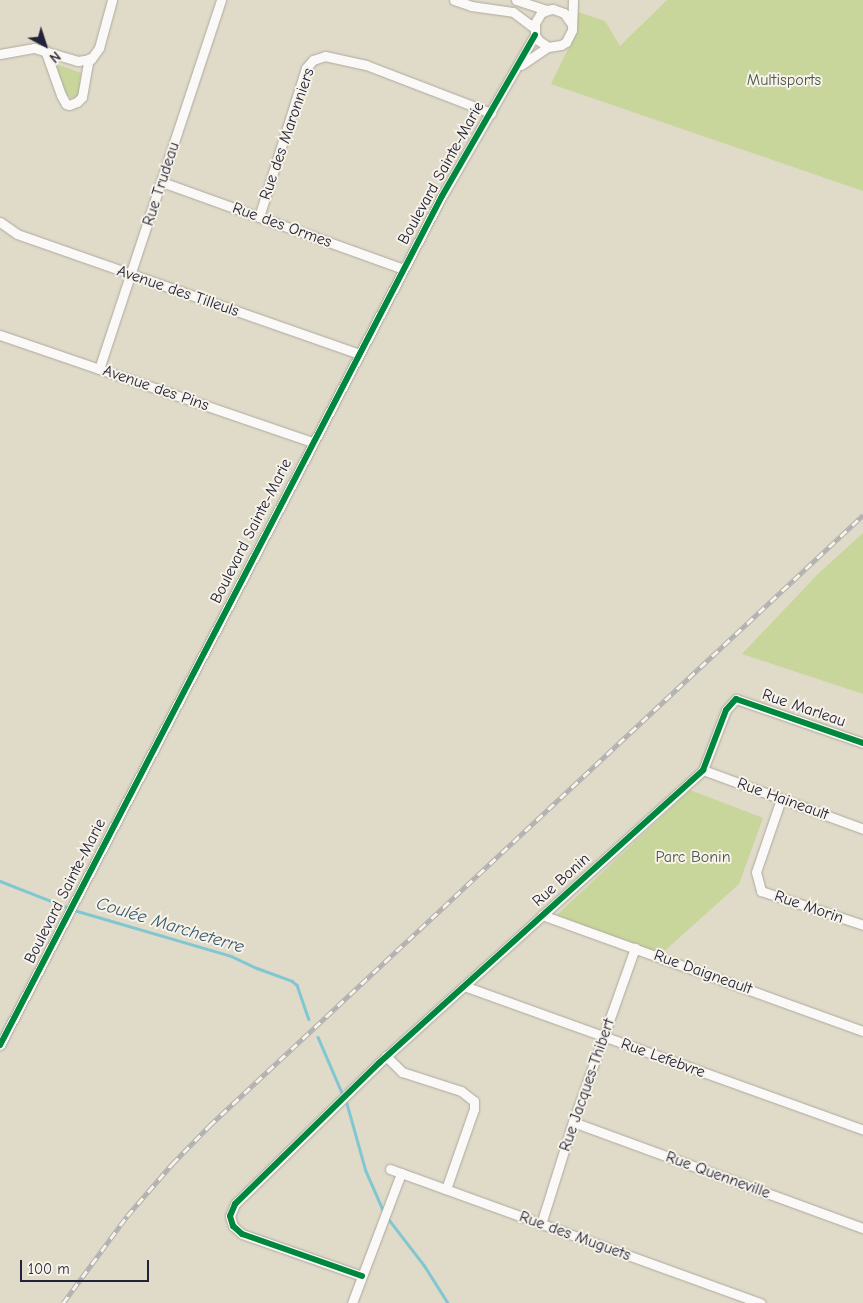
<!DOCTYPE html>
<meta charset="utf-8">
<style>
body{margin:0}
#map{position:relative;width:863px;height:1303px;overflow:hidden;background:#e0dac8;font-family:"Comic Neue",sans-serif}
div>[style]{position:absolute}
.green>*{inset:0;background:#c8d59b}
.stream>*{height:2.5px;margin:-1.25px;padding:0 1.25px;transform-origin:1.25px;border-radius:1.25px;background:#81c7d1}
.roads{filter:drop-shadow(0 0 1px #ada9a0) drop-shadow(0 0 1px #ada9a0)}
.minor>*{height:9px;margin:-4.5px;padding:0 4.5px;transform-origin:4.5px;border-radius:4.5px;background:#faf9f7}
.rail>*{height:4.5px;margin-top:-2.25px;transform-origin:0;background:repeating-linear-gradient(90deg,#f7f3e8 0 8px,#b2b1b2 0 16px);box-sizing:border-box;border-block:1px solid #b2b1b2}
.cycleway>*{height:6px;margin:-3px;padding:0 3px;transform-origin:3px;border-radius:3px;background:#00873e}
span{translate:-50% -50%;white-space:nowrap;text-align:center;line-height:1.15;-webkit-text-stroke:4px #f7f3e8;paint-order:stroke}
.park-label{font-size:16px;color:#4e574d}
.street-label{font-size:16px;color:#22223b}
.water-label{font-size:18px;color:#355971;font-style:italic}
.north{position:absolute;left:20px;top:20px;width:50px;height:50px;-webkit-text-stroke:4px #f7f3e8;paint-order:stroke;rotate:140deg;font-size:14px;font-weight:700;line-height:20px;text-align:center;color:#22223b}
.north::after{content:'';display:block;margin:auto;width:18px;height:22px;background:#22223b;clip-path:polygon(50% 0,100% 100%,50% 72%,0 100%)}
.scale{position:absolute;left:20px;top:1260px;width:129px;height:22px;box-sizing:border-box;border:2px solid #22223b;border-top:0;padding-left:6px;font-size:15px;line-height:18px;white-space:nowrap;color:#22223b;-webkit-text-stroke:4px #f7f3e8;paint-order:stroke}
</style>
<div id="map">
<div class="green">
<i style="clip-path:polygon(667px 0,863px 0,863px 191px,551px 84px,573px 39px,578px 12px,605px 21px,620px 46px)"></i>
<i style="clip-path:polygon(59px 65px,81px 73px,79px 94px,74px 98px,71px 98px,64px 93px,55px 67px)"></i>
<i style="clip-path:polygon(863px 533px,863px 694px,742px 654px,818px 574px)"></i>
<i style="clip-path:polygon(690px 790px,763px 818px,739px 884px,660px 955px,557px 915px)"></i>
</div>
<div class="stream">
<i style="left:0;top:881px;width:74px;rotate:21.4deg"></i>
<i style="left:74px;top:910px;width:164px;rotate:16.3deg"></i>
<i style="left:231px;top:956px;width:29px;rotate:25deg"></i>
<i style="left:257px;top:968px;width:37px;rotate:20deg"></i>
<i style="left:292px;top:981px;width:6px;rotate:39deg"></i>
<i style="left:297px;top:985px;width:36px;rotate:71deg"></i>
<i style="left:318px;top:1037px;width:63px;rotate:66.7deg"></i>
<i style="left:346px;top:1100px;width:74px;rotate:74.3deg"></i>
<i style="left:366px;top:1171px;width:43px;rotate:66.4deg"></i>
<i style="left:387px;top:1217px;width:61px;rotate:52.4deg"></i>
<i style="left:424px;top:1265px;width:45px;rotate:57.7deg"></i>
</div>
<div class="roads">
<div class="minor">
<i style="left:454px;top:0;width:18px;rotate:19deg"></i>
<i style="left:471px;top:6px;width:42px;rotate:8.1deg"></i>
<i style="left:513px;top:12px;width:26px;rotate:37deg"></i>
<i style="left:516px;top:0;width:33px;rotate:18deg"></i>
<i style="left:571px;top:23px;width:12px;rotate:-125deg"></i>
<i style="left:564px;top:13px;width:12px;rotate:-160deg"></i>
<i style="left:553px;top:9px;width:6px;rotate:171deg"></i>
<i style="left:547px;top:10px;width:7px;rotate:153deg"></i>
<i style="left:541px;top:13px;width:12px;rotate:121deg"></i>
<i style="left:535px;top:23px;width:12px;rotate:90deg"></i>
<i style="left:535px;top:35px;width:6px;rotate:59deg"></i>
<i style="left:538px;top:40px;width:12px;rotate:35deg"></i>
<i style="left:548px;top:47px;width:13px;rotate:-9deg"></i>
<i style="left:561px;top:45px;width:6px;rotate:-31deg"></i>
<i style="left:566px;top:42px;width:13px;rotate:-63deg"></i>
<i style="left:572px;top:30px;width:30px;rotate:-88deg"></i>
<i style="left:45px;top:50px;width:48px;rotate:70.4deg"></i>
<i style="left:61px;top:95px;width:10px;rotate:61deg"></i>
<i style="left:66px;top:104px;width:3px;rotate:18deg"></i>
<i style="left:69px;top:105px;width:9px;rotate:-21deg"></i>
<i style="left:77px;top:102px;width:7px;rotate:-45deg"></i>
<i style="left:82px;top:97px;width:39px;rotate:-80deg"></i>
<i style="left:0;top:54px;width:35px;rotate:-10deg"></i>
<i style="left:34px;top:48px;width:46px;rotate:16.5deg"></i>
<i style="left:78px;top:61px;width:13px;rotate:-9deg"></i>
<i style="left:91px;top:59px;width:14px;rotate:-54deg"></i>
<i style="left:99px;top:48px;width:50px;rotate:-74.8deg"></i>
<i style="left:521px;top:65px;width:32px;rotate:-34deg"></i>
<i style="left:162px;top:182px;width:256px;rotate:19.8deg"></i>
<i style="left:259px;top:217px;width:156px;rotate:-72.5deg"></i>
<i style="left:306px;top:68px;width:11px;rotate:-49deg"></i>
<i style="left:313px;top:60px;width:13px;rotate:-18deg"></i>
<i style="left:325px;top:56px;width:42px;rotate:12.4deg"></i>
<i style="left:366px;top:65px;width:134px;rotate:21deg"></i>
<i style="left:0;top:222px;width:21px;rotate:35deg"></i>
<i style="left:17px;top:234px;width:362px;rotate:19.3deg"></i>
<i style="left:0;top:335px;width:330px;rotate:18.9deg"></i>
<i style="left:99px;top:369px;width:389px;rotate:-71.7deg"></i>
<i style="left:703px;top:770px;width:171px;rotate:20.2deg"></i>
<i style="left:781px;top:799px;width:77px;rotate:108.9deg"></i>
<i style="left:756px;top:872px;width:20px;rotate:75deg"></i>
<i style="left:761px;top:891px;width:108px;rotate:18.4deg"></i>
<i style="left:542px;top:915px;width:341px;rotate:19.9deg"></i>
<i style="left:464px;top:986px;width:424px;rotate:19.8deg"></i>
<i style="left:0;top:1045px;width:957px;rotate:-62.5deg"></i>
<i style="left:442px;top:196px;width:186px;rotate:-60deg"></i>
<i style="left:386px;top:1056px;width:23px;rotate:45deg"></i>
<i style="left:402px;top:1072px;width:62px;rotate:17.9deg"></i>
<i style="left:461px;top:1091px;width:16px;rotate:38deg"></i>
<i style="left:474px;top:1101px;width:8px;rotate:90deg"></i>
<i style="left:474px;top:1109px;width:85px;rotate:109.3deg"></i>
<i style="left:573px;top:1122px;width:309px;rotate:20.1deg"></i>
<i style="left:390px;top:1169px;width:394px;rotate:19.9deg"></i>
<i style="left:541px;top:1224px;width:107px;rotate:-72.6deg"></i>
<i style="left:573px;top:1122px;width:185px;rotate:-70.4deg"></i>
<i style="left:362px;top:1276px;width:127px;rotate:-160.7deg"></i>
<i style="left:242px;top:1234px;width:12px;rotate:-138deg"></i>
<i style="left:233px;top:1226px;width:10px;rotate:-107deg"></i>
<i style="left:230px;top:1216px;width:13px;rotate:-67deg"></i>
<i style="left:235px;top:1204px;width:202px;rotate:-44.4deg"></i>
<i style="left:379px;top:1063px;width:437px;rotate:-42.1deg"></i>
<i style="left:703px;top:770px;width:64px;rotate:-69deg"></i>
<i style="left:726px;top:710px;width:15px;rotate:-48deg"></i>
<i style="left:736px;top:699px;width:134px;rotate:19.1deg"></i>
<i style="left:352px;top:1303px;width:139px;rotate:-69.3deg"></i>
</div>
</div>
<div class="rail">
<i style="left:63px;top:1303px;width:108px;rotate:-53.7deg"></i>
<i style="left:127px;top:1216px;width:69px;rotate:-49.1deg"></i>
<i style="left:172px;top:1164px;width:53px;rotate:-45.8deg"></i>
<i style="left:209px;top:1126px;width:895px;rotate:-43.05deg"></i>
</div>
<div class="cycleway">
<i style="left:0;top:1045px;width:957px;rotate:-62.5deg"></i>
<i style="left:442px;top:196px;width:186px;rotate:-60deg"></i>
<i style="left:362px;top:1276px;width:127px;rotate:-160.7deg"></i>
<i style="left:242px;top:1234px;width:12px;rotate:-138deg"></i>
<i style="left:233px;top:1226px;width:10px;rotate:-107deg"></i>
<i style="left:230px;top:1216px;width:13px;rotate:-67deg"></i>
<i style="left:235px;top:1204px;width:202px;rotate:-44.4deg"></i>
<i style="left:379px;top:1063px;width:437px;rotate:-42.1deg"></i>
<i style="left:703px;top:770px;width:64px;rotate:-69deg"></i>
<i style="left:726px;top:710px;width:15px;rotate:-48deg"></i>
<i style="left:736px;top:699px;width:134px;rotate:19.1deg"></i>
</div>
<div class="park-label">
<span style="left:784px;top:80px">Multisports</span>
<span style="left:693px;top:857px">Parc Bonin</span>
</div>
<div class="street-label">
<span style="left:287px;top:134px;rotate:-71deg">Rue des Maronniers</span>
<span style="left:441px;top:173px;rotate:-61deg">Boulevard Sainte-Marie</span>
<span style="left:161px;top:184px;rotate:-72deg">Rue Trudeau</span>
<span style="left:282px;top:225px;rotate:20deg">Rue des Ormes</span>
<span style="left:178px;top:291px;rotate:19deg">Avenue des Tilleuls</span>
<span style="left:156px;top:388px;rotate:19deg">Avenue des Pins</span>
<span style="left:251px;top:531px;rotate:-63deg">Boulevard Sainte-Marie</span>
<span style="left:804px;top:708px;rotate:19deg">Rue Marleau</span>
<span style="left:783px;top:799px;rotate:20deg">Rue Haineault</span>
<span style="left:561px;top:880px;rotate:-42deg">Rue Bonin</span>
<span style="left:65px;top:891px;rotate:-63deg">Boulevard Sainte-Marie</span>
<span style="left:809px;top:907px;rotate:19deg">Rue Morin</span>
<span style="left:703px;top:972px;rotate:20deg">Rue Daigneault</span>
<span style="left:663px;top:1058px;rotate:20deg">Rue Lefebvre</span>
<span style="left:587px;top:1085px;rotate:-71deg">Rue Jacques-Thibert</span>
<span style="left:718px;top:1175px;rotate:20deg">Rue Quenneville</span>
<span style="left:575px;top:1236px;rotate:20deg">Rue des Muguets</span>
</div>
<div class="water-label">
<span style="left:170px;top:926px;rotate:17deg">Coulée Marcheterre</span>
</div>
<div class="north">N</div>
<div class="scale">100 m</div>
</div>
